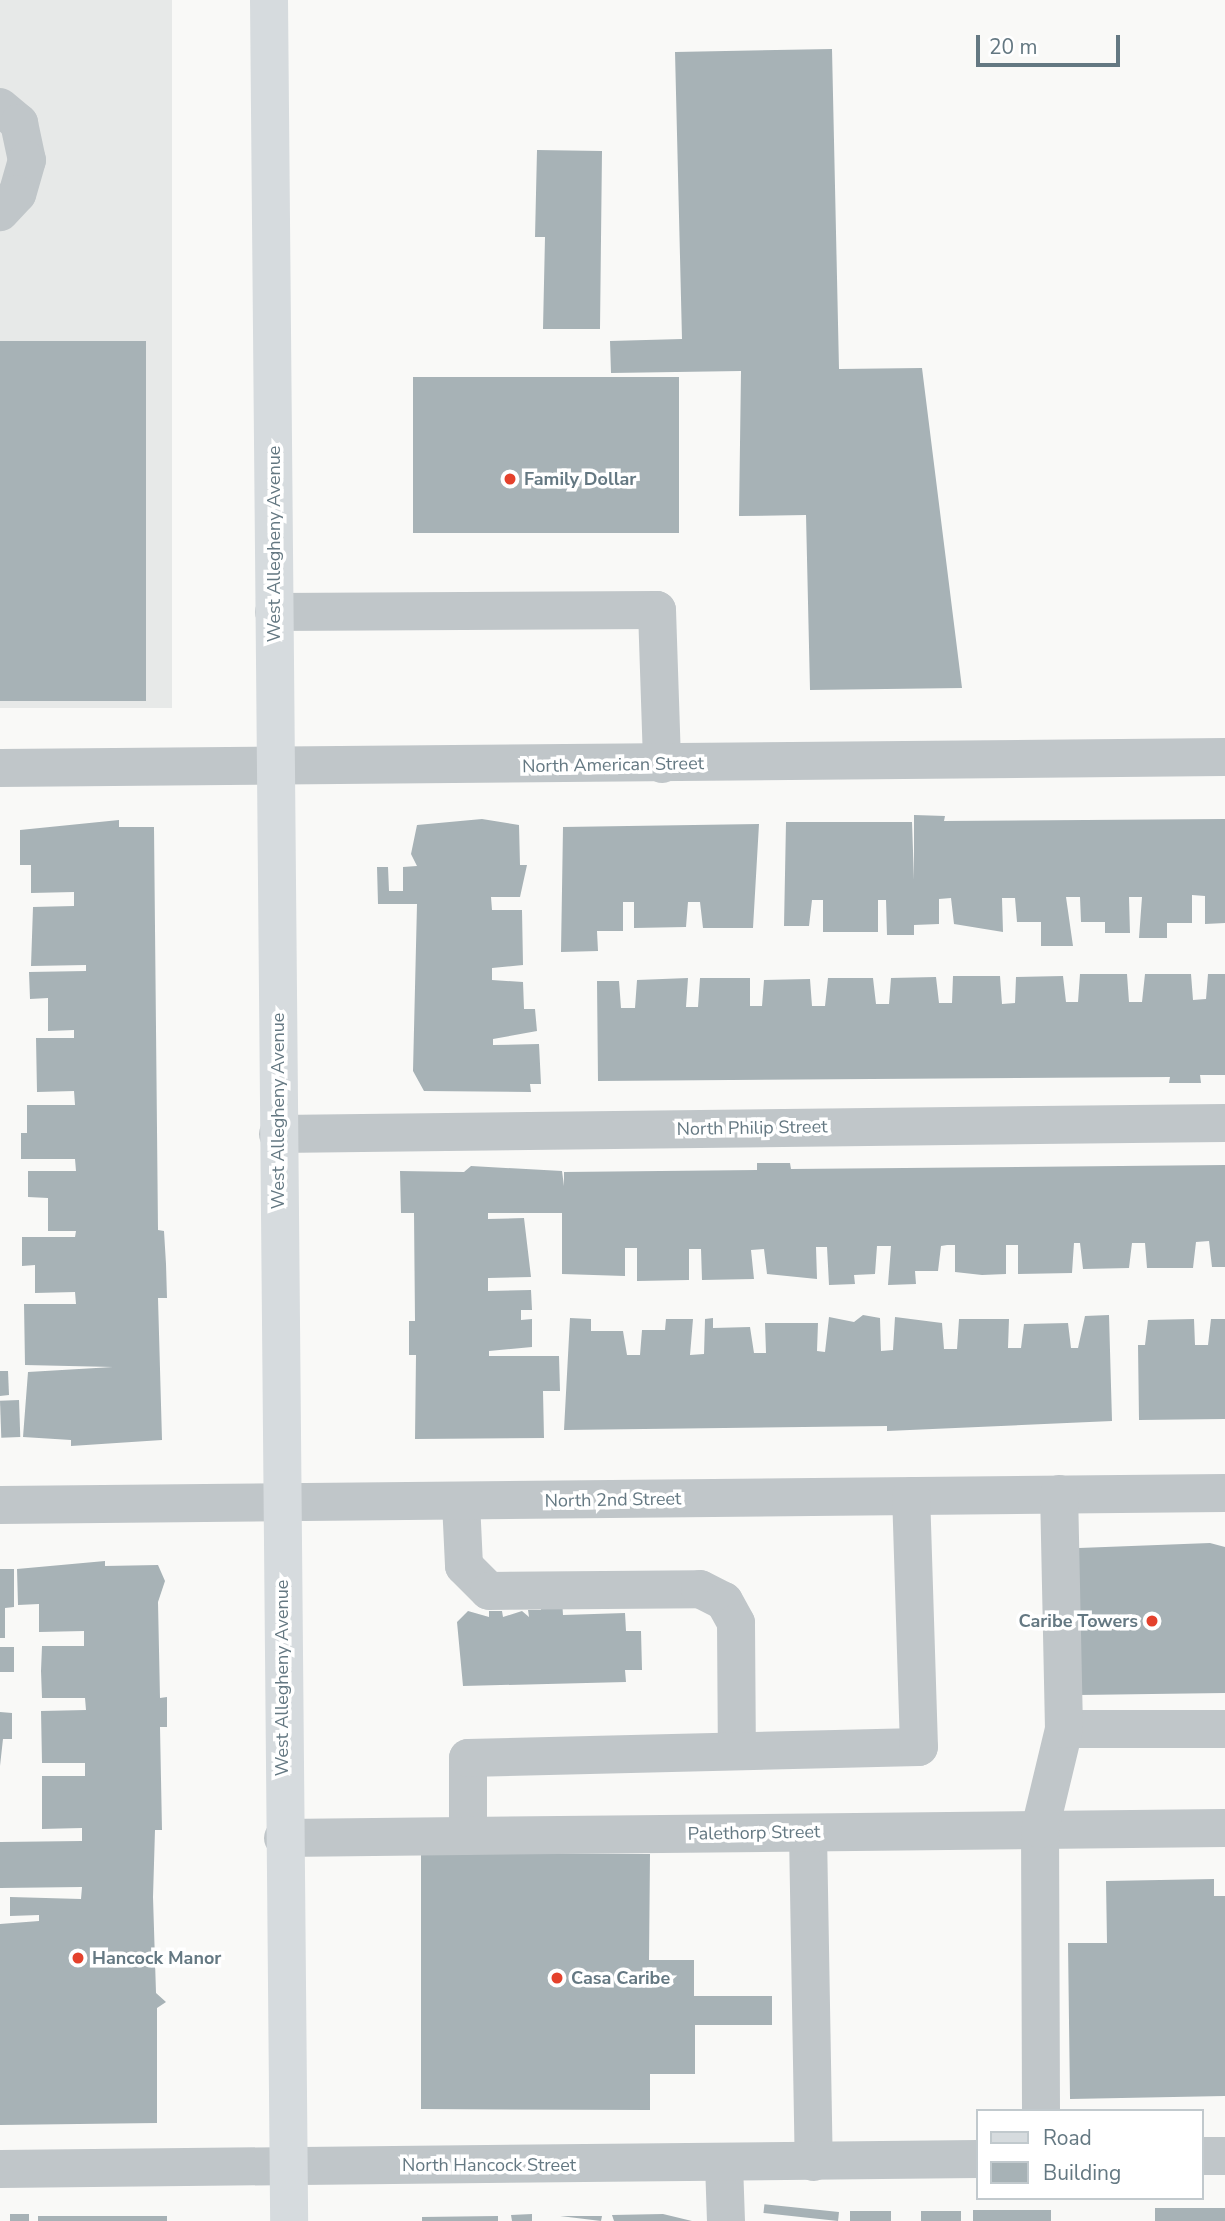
<!DOCTYPE html>
<style>
body{margin:0}
#map{position:relative;width:1225px;height:2221px;overflow:hidden;background:#f9f9f7;font-family:"Nunito Sans",sans-serif}
div>[style]{position:absolute}
.built>*{inset:0;background:#e7e9e8;transform-origin:0 0}
.building>*{inset:0;background:#a7b2b6;transform-origin:0 0}
.minor>*{height:38px;margin:-19px;padding:0 19px;transform-origin:19px;border-radius:19px;background:#c0c6c9}
.major>*{height:38px;margin:-19px;padding:0 19px;transform-origin:19px;border-radius:19px;background:#d6dbde}
.dots>*{width:19px;height:19px;translate:-50% -50%;box-sizing:border-box;border:4px solid #fff;border-radius:50%}
span{translate:-50% -50%;white-space:nowrap;text-align:center;line-height:1.15;-webkit-text-stroke:7px #fff;paint-order:stroke}
.poi-label{font-size:18px;color:#647882;font-weight:700}
.left{translate:0 -50%;text-align:left}
.right{translate:-100% -50%;text-align:right}
.street-label{font-size:18px;color:#647882}
.legend{position:absolute;left:976px;top:2109px;width:228px;height:91px;box-sizing:border-box;background:#fff;border:2px solid #c1c9cd;margin:0;padding:9px 12px;list-style:none;font-size:21px;color:#647882}
.legend li{display:flex;align-items:center;gap:14px;height:35px}
.legend b{width:35px;border:2px solid #c1c9cd}
.scale{position:absolute;left:976px;top:35px;width:144px;height:32px;box-sizing:border-box;border:4px solid #647882;border-top:0;padding-left:9px;font-size:21px;line-height:24px;white-space:nowrap;color:#647882;-webkit-text-stroke:5px #fff;paint-order:stroke}
</style>
<div id="map">
<div class="built">
<i style="left:0;top:0;width:172px;height:708px"></i>
</div>
<div class="building">
<i style="clip-path:polygon(832px 49px,839px 369px,922px 368px,962px 688px,810px 690px,806px 515px,739px 516px,741px 371px,611px 373px,610px 341px,682px 339px,675px 52px)"></i>
<i style="clip-path:polygon(537px 150px,602px 151px,600px 329px,543px 329px,545px 237px,535px 237px)"></i>
<i style="left:0;top:341px;width:146px;height:360px"></i>
<i style="left:413px;top:377px;width:266px;height:156px"></i>
<i style="clip-path:polygon(914px 815px,945px 816px,944px 821px,1225px 819px,1225px 923px,1205px 924px,1205px 896px,1192px 895px,1192px 923px,1167px 923px,1167px 938px,1139px 938px,1142px 897px,1129px 897px,1130px 933px,1105px 933px,1105px 922px,1081px 922px,1080px 897px,1066px 897px,1073px 946px,1041px 946px,1041px 922px,1017px 922px,1015px 898px,1002px 898px,1003px 932px,954px 924px,951px 898px,939px 899px,939px 924px,914px 925px,914px 935px,887px 935px,886px 900px,878px 900px,878px 932px,823px 932px,823px 900px,812px 900px,809px 926px,784px 926px,786px 822px,912px 822px,914px 880px)"></i>
<i style="clip-path:polygon(482px 819px,519px 825px,520px 865px,527px 865px,520px 897px,491px 897px,492px 910px,522px 910px,523px 965px,492px 968px,492px 980px,523px 982px,524px 1009px,535px 1009px,537px 1031px,493px 1039px,493px 1045px,539px 1044px,541px 1084px,530px 1084px,531px 1092px,424px 1091px,413px 1071px,417px 904px,378px 904px,377px 867px,388px 867px,389px 891px,403px 891px,403px 867px,417px 866px,411px 854px,417px 825px)"></i>
<i style="clip-path:polygon(119px 820px,119px 827px,154px 827px,158px 1230px,164px 1231px,166px 1264px,167px 1298px,158px 1298px,162px 1440px,71px 1446px,71px 1440px,23px 1437px,28px 1372px,113px 1367px,25px 1365px,24px 1304px,76px 1304px,75px 1292px,35px 1293px,35px 1265px,22px 1266px,22px 1237px,75px 1237px,76px 1231px,48px 1231px,48px 1198px,28px 1197px,28px 1171px,76px 1171px,75px 1159px,21px 1159px,21px 1133px,27px 1133px,27px 1105px,75px 1105px,74px 1091px,37px 1092px,36px 1038px,74px 1038px,74px 1030px,48px 1031px,48px 998px,30px 999px,29px 972px,86px 971px,86px 965px,31px 966px,33px 907px,74px 906px,74px 892px,31px 893px,31px 865px,20px 865px,20px 830px)"></i>
<i style="clip-path:polygon(759px 824px,753px 928px,703px 928px,700px 902px,688px 902px,686px 927px,634px 928px,634px 902px,623px 902px,623px 931px,597px 931px,598px 951px,561px 952px,563px 827px)"></i>
<i style="clip-path:polygon(1080px 974px,1127px 974px,1129px 1002px,1142px 1002px,1145px 974px,1191px 974px,1193px 1000px,1206px 999px,1208px 974px,1225px 974px,1225px 1075px,1200px 1075px,1201px 1083px,1169px 1083px,1170px 1077px,598px 1081px,597px 981px,619px 981px,621px 1008px,635px 1008px,637px 980px,688px 978px,686px 1007px,698px 1007px,700px 978px,750px 978px,750px 1006px,762px 1006px,764px 980px,810px 979px,812px 1006px,825px 1006px,828px 978px,873px 978px,876px 1004px,889px 1004px,891px 978px,936px 977px,939px 1003px,952px 1003px,953px 976px,1000px 976px,1002px 1004px,1015px 1003px,1016px 977px,1063px 976px,1066px 1002px,1078px 1002px)"></i>
<i style="clip-path:polygon(757px 1163px,790px 1163px,791px 1169px,1225px 1165px,1225px 1267px,1212px 1267px,1209px 1241px,1196px 1242px,1193px 1268px,1147px 1268px,1145px 1243px,1132px 1243px,1129px 1268px,1083px 1269px,1080px 1243px,1074px 1243px,1072px 1273px,1018px 1274px,1018px 1245px,1006px 1245px,1006px 1274px,982px 1275px,955px 1272px,955px 1245px,947px 1245px,941px 1246px,938px 1271px,915px 1271px,916px 1284px,888px 1285px,891px 1246px,877px 1246px,875px 1274px,854px 1275px,855px 1284px,829px 1285px,827px 1247px,816px 1247px,817px 1279px,767px 1274px,764px 1249px,751px 1250px,754px 1279px,702px 1280px,701px 1249px,689px 1249px,689px 1280px,637px 1281px,637px 1248px,625px 1248px,625px 1276px,562px 1274px,562px 1213px,488px 1213px,488px 1219px,524px 1218px,531px 1277px,488px 1278px,488px 1291px,531px 1290px,532px 1310px,521px 1310px,521px 1320px,532px 1319px,532px 1347px,489px 1351px,489px 1356px,559px 1356px,560px 1391px,543px 1391px,544px 1438px,415px 1439px,416px 1355px,409px 1355px,409px 1321px,415px 1321px,414px 1213px,401px 1213px,400px 1171px,464px 1172px,471px 1166px,562px 1171px,564px 1186px,564px 1172px,757px 1170px)"></i>
<i style="clip-path:polygon(863px 1315px,880px 1318px,881px 1351px,893px 1350px,895px 1317px,942px 1323px,944px 1349px,957px 1349px,959px 1319px,1009px 1319px,1008px 1348px,1021px 1348px,1024px 1324px,1068px 1323px,1071px 1348px,1078px 1348px,1085px 1316px,1109px 1315px,1112px 1421px,887px 1431px,887px 1426px,564px 1430px,570px 1318px,591px 1319px,591px 1331px,623px 1331px,627px 1355px,640px 1355px,642px 1330px,665px 1330px,666px 1319px,693px 1319px,690px 1355px,704px 1354px,705px 1319px,713px 1318px,713px 1328px,750px 1327px,754px 1353px,766px 1353px,765px 1323px,818px 1323px,817px 1351px,825px 1352px,829px 1317px,854px 1322px)"></i>
<i style="clip-path:polygon(1194px 1319px,1195px 1345px,1208px 1345px,1211px 1319px,1225px 1319px,1225px 1419px,1139px 1420px,1138px 1345px,1145px 1345px,1148px 1320px)"></i>
<i style="clip-path:polygon(0 1371px,8px 1371px,9px 1395px,0 1396px)"></i>
<i style="left:19px;top:1400px;width:37px;height:19px;rotate:88deg"></i>
<i style="clip-path:polygon(1210px 1543px,1225px 1547px,1225px 1693px,1079px 1695px,1079px 1548px)"></i>
<i style="clip-path:polygon(105px 1561px,105px 1566px,158px 1565px,165px 1581px,158px 1602px,160px 1698px,167px 1697px,167px 1727px,160px 1727px,162px 1830px,155px 1830px,153px 1897px,156px 1993px,166px 2002px,157px 2008px,157px 2123px,0 2125px,0 1924px,39px 1921px,39px 1915px,10px 1916px,10px 1897px,81px 1899px,82px 1887px,0 1888px,0 1842px,82px 1841px,82px 1828px,42px 1829px,42px 1776px,85px 1776px,85px 1763px,42px 1763px,41px 1711px,86px 1710px,85px 1698px,42px 1698px,41px 1671px,42px 1646px,84px 1646px,84px 1631px,39px 1632px,39px 1604px,18px 1605px,17px 1569px)"></i>
<i style="clip-path:polygon(0 1569px,14px 1569px,14px 1607px,5px 1608px,5px 1638px,0 1638px)"></i>
<i style="clip-path:polygon(562px 1600px,563px 1615px,625px 1613px,626px 1631px,641px 1631px,642px 1670px,625px 1670px,626px 1682px,463px 1686px,457px 1622px,468px 1611px,489px 1617px,489px 1611px,502px 1611px,503px 1617px,522px 1611px,529px 1617px,528px 1610px,541px 1610px,541px 1601px)"></i>
<i style="left:0;top:1647px;width:14px;height:25px"></i>
<i style="clip-path:polygon(0 1712px,12px 1713px,12px 1739px,3px 1739px,0 1766px)"></i>
<i style="clip-path:polygon(421px 1853px,650px 1854px,649px 1960px,694px 1960px,694px 1996px,772px 1996px,772px 2025px,695px 2025px,695px 2074px,650px 2074px,650px 2110px,421px 2109px)"></i>
<i style="clip-path:polygon(1214px 1879px,1214px 1896px,1225px 1896px,1225px 2096px,1070px 2099px,1068px 1943px,1107px 1943px,1106px 1881px)"></i>
<i style="left:1155px;top:2208px;width:70px;height:13px"></i>
<i style="left:973px;top:2210px;width:78px;height:11px"></i>
<i style="left:850px;top:2211px;width:41px;height:10px"></i>
<i style="left:921px;top:2211px;width:40px;height:10px"></i>
<i style="left:839px;top:2212px;width:9px;height:75px;rotate:96deg"></i>
<i style="left:10px;top:2214px;width:19px;height:7px"></i>
<i style="clip-path:polygon(532px 2214px,532px 2221px,512px 2221px,511px 2215px)"></i>
<i style="clip-path:polygon(663px 2214px,692px 2221px,614px 2221px,612px 2215px)"></i>
<i style="left:38px;top:2216px;width:129px;height:5px"></i>
<i style="clip-path:polygon(498px 2216px,498px 2221px,422px 2221px,422px 2217px)"></i>
<i style="clip-path:polygon(560px 2216px,602px 2216px,601px 2221px)"></i>
</div>
<div class="minor">
<i style="left:0;top:107px;width:25px;rotate:40deg"></i>
<i style="left:19px;top:123px;width:38px;rotate:78deg"></i>
<i style="left:27px;top:160px;width:35px;rotate:106deg"></i>
<i style="left:17px;top:194px;width:25px;rotate:133deg"></i>
<i style="left:274px;top:612px;width:383px;rotate:-0.3deg"></i>
<i style="left:657px;top:610px;width:154px;rotate:88.1deg"></i>
<i style="left:0;top:768px;width:1225px;rotate:-0.51deg"></i>
<i style="left:278px;top:1134px;width:947px;rotate:-0.67deg"></i>
<i style="left:461px;top:1502px;width:64px;rotate:87.3deg"></i>
<i style="left:464px;top:1566px;width:35px;rotate:45deg"></i>
<i style="left:489px;top:1591px;width:211px;rotate:-0.5deg"></i>
<i style="left:700px;top:1589px;width:27px;rotate:27deg"></i>
<i style="left:724px;top:1601px;width:25px;rotate:61deg"></i>
<i style="left:736px;top:1623px;width:128px;rotate:89.6deg"></i>
<i style="left:0;top:1505px;width:1225px;rotate:-0.56deg"></i>
<i style="left:1064px;top:1729px;width:161px"></i>
<i style="left:808px;top:1833px;width:329px;rotate:89deg"></i>
<i style="left:468px;top:1836px;width:78px;rotate:-90deg"></i>
<i style="left:468px;top:1758px;width:451px;rotate:-1.4deg"></i>
<i style="left:919px;top:1747px;width:251px;rotate:-91.8deg"></i>
<i style="left:283px;top:1838px;width:942px;rotate:-0.61deg"></i>
<i style="left:1041px;top:2111px;width:282px;rotate:-90.2deg"></i>
<i style="left:1040px;top:1829px;width:103px;rotate:-76.5deg"></i>
<i style="left:1064px;top:1729px;width:235px;rotate:-91.2deg"></i>
<i style="left:1202px;top:2156px;width:23px"></i>
<i style="left:724px;top:2164px;width:57px;rotate:88deg"></i>
<i style="left:0;top:2169px;width:978px;rotate:-0.59deg"></i>
</div>
<div class="major">
<i style="left:269px;top:0;width:2221px;rotate:89.48deg"></i>
</div>
<div class="dots">
<i style="left:510px;top:479px;background:#e4412c"></i>
<i style="left:1152px;top:1621px;background:#e4412c"></i>
<i style="left:78px;top:1958px;background:#e4412c"></i>
<i style="left:557px;top:1978px;background:#e4412c"></i>
</div>
<div class="poi-label">
<span class="left" style="left:524px;top:479px">Family Dollar</span>
<span class="right" style="left:1138px;top:1621px">Caribe Towers</span>
<span class="left" style="left:92px;top:1958px">Hancock Manor</span>
<span class="left" style="left:571px;top:1978px">Casa Caribe</span>
</div>
<div class="street-label">
<span style="left:274px;top:544px;rotate:-90deg">West Allegheny Avenue</span>
<span style="left:613px;top:765px;rotate:-1deg">North American Street</span>
<span style="left:278px;top:1111px;rotate:-90deg">West Allegheny Avenue</span>
<span style="left:752px;top:1128px;rotate:-1deg">North Philip Street</span>
<span style="left:613px;top:1500px;rotate:-1deg">North 2nd Street</span>
<span style="left:282px;top:1678px;rotate:-90deg">West Allegheny Avenue</span>
<span style="left:754px;top:1833px;rotate:-1deg">Palethorp Street</span>
<span style="left:489px;top:2165px">North Hancock Street</span>
</div>
<ul class="legend">
<li><b style="height:9px;background:#d6dbde"></b>Road</li>
<li><b style="height:19px;background:#a7b2b6"></b>Building</li>
</ul>
<div class="scale">20 m</div>
</div>
